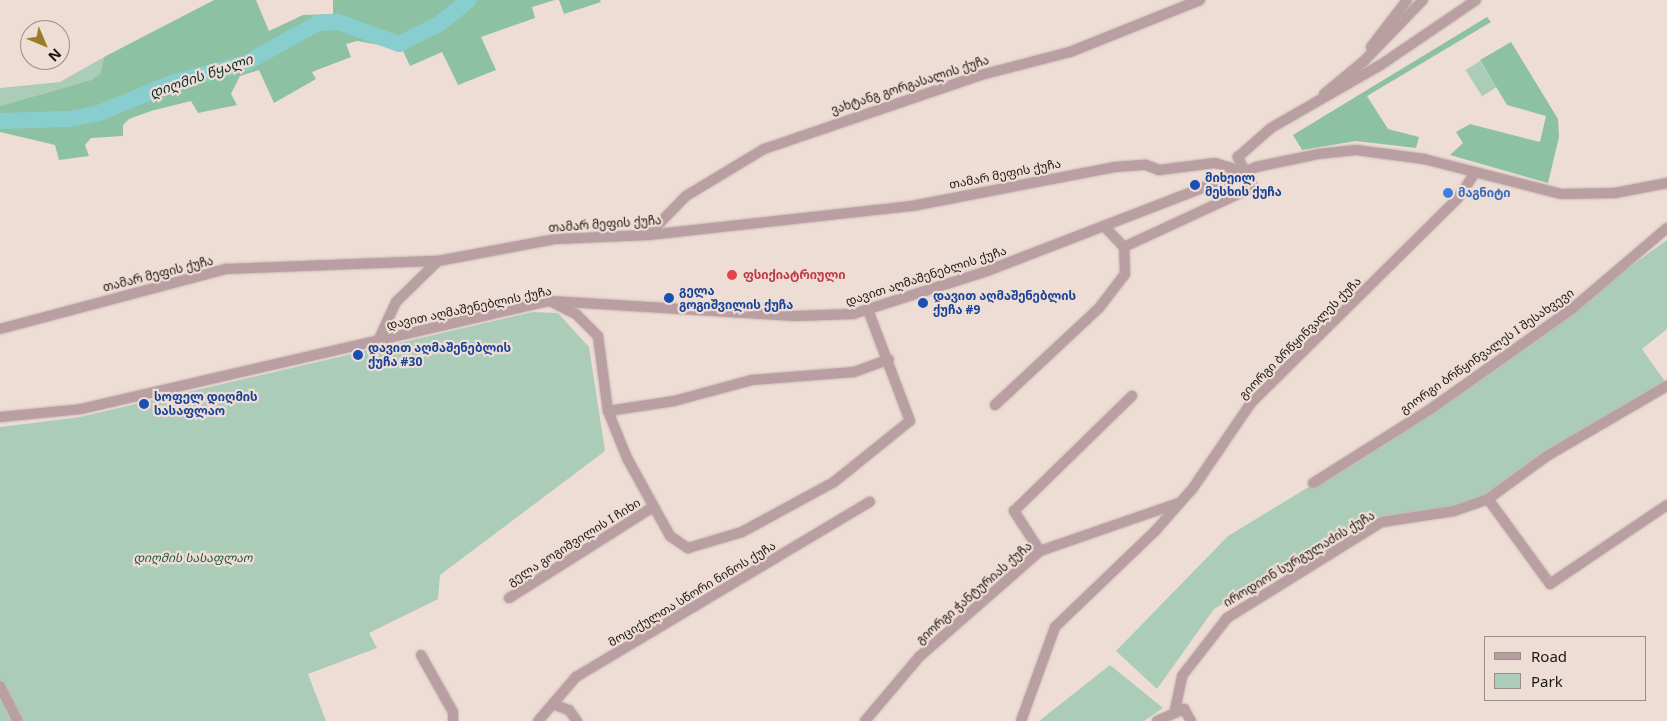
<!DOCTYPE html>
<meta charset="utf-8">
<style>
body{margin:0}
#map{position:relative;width:1667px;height:721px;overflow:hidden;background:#eeddd5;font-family:Georgia,"Noto Sans Georgian",serif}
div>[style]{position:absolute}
.green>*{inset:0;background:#abccb9;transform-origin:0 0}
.forest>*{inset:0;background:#8dc1a4}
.river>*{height:16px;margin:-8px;padding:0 8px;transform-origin:8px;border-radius:8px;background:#89cece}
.roads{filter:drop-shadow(0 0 1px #c8b9b2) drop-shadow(0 0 1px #c8b9b2)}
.minor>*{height:10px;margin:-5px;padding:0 5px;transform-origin:5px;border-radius:5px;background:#b99fa2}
.dots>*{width:14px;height:14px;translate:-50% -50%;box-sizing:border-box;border:2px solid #eeddd5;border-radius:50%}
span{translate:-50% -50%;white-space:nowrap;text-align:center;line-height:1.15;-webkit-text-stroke:4.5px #eeddd5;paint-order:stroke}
.street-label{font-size:12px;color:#1d1714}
.transit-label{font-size:12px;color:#164399;font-weight:700}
.left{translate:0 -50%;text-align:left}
.shop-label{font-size:12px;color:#366cbe;font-weight:700}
.health-label{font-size:12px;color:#be3a42;font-weight:700}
.park-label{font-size:12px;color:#1a583c;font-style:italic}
.water-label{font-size:14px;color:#0e3131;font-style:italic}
.legend{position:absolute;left:1484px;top:636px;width:162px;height:65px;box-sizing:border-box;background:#eeddd5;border:1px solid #9a8e88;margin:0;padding:6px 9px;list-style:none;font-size:15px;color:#1d1714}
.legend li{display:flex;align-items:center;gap:10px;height:25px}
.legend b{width:25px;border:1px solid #9a8e88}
.north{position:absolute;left:20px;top:20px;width:50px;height:50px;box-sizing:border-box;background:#eeddd5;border:1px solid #9a8e88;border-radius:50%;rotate:135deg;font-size:14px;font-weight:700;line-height:20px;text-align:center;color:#1d1714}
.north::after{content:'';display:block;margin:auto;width:18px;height:22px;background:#997c25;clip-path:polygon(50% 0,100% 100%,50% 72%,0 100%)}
</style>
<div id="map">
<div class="green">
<i style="clip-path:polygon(104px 57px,100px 74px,91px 80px,0 106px,0 88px,60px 82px)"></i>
<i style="left:1480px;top:61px;width:31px;height:17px;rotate:58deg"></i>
<i style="clip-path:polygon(1667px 240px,1667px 329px,1642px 349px,1666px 383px,1464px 508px,1367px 518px,1214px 609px,1157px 689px,1116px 651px,1228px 536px,1409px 426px)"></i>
<i style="clip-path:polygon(533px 312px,558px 313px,589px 347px,605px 451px,440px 575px,438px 599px,369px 633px,377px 648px,308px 674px,326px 721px,0 721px,0 427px,80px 417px)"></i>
<i style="clip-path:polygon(1110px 665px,1163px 708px,1144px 721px,1039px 721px)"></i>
</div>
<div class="forest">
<i style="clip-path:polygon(214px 0,256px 0,269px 31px,303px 15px,333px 14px,333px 0,555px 0,532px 7px,535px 18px,481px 37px,496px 70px,458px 85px,442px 52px,410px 66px,402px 49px,357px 41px,346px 44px,351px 57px,312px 72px,316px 79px,274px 103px,259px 70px,240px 76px,231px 94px,237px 105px,198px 113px,191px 101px,151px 111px,129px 119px,123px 125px,123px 136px,91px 138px,85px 145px,89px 156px,59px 160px,55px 145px,0 132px,0 106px,91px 80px,100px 74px,104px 57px)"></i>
<i style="clip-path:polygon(559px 0,600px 0,601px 2px,564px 14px)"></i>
<i style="clip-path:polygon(1487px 17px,1491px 22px,1367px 96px,1388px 129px,1419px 137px,1416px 148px,1356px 141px,1302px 150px,1293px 135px)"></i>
<i style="clip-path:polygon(1511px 42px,1558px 119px,1559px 137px,1548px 183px,1450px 155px,1463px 143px,1456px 132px,1470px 124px,1540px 142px,1546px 116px,1507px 105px,1480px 60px)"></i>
</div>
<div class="river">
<i style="left:0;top:121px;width:69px;rotate:-1.7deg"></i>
<i style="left:69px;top:119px;width:31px;rotate:-11deg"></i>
<i style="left:99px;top:113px;width:82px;rotate:-22.2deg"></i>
<i style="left:175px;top:82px;width:73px;rotate:-15deg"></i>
<i style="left:246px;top:63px;width:82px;rotate:-29.1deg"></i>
<i style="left:318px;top:23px;width:20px;rotate:-3deg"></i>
<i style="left:338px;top:22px;width:65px;rotate:19.8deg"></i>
<i style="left:399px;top:44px;width:45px;rotate:-26.6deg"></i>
<i style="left:439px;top:24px;width:38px;rotate:-39deg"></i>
</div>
<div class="roads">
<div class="minor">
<i style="left:1371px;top:47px;width:59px;rotate:-52.5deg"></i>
<i style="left:1324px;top:94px;width:52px;rotate:-39.5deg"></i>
<i style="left:1364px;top:61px;width:85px;rotate:-46deg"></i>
<i style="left:649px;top:234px;width:53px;rotate:-45.8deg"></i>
<i style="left:686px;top:196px;width:91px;rotate:-31.1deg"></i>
<i style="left:764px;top:149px;width:229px;rotate:-18.8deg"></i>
<i style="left:981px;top:75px;width:92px;rotate:-14.5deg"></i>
<i style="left:1070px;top:52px;width:140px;rotate:-21.8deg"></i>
<i style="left:1124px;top:247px;width:142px;rotate:-24.9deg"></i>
<i style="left:1253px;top:187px;width:34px;rotate:-117deg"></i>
<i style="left:1238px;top:157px;width:44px;rotate:-41.3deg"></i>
<i style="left:1271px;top:128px;width:125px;rotate:-29.9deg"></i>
<i style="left:1379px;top:66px;width:117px;rotate:-34.2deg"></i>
<i style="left:550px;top:301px;width:29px;rotate:27deg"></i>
<i style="left:576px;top:314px;width:31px;rotate:45deg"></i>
<i style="left:598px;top:336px;width:76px;rotate:82.4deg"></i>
<i style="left:608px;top:411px;width:51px;rotate:68deg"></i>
<i style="left:627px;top:458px;width:89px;rotate:61.1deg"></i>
<i style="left:670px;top:536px;width:22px;rotate:34deg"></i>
<i style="left:688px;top:548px;width:56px;rotate:-16.5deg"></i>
<i style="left:742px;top:532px;width:105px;rotate:-28.5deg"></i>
<i style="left:834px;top:482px;width:97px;rotate:-38.8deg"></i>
<i style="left:910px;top:421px;width:119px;rotate:-110.7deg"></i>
<i style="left:0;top:329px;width:234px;rotate:-14.9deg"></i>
<i style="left:226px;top:269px;width:212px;rotate:-2.2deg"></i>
<i style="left:438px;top:261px;width:120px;rotate:-10.6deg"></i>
<i style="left:556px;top:239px;width:93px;rotate:-2.5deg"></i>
<i style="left:649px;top:235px;width:265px;rotate:-6.3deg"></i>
<i style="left:912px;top:206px;width:206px;rotate:-10.9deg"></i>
<i style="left:1114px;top:167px;width:32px;rotate:-4deg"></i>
<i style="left:1146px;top:165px;width:14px;rotate:21deg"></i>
<i style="left:1159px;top:170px;width:56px;rotate:-7.1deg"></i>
<i style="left:1215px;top:163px;width:31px;rotate:17deg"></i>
<i style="left:378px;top:341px;width:43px;rotate:-65.2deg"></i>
<i style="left:396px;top:302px;width:59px;rotate:-44.3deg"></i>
<i style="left:995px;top:405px;width:142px;rotate:-43deg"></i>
<i style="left:1099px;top:308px;width:43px;rotate:-52.6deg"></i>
<i style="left:1125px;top:274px;width:27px;rotate:-92deg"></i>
<i style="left:1124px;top:247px;width:29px;rotate:-134deg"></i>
<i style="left:608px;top:411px;width:67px;rotate:-8.6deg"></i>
<i style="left:674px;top:401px;width:81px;rotate:-15.1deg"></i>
<i style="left:752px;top:380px;width:102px;rotate:-4.5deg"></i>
<i style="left:854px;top:372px;width:37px;rotate:-20deg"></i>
<i style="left:0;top:417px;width:81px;rotate:-5.6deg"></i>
<i style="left:81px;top:409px;width:481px;rotate:-13deg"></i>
<i style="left:550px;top:301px;width:246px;rotate:3.5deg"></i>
<i style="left:796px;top:316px;width:57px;rotate:-2deg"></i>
<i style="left:853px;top:314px;width:141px;rotate:-17.8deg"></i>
<i style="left:987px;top:271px;width:288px;rotate:-21.1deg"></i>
<i style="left:1256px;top:167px;width:63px;rotate:-11.8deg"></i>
<i style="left:1318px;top:154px;width:38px;rotate:-6deg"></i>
<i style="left:1356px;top:150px;width:69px;rotate:7.5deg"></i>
<i style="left:1424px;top:159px;width:141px;rotate:14.3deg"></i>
<i style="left:1561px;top:194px;width:54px;rotate:-1.1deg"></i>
<i style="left:1615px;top:193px;width:53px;rotate:-10.9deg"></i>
<i style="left:1313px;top:483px;width:141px;rotate:-32.2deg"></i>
<i style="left:1432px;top:408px;width:173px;rotate:-35.3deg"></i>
<i style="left:1573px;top:308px;width:123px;rotate:-40.4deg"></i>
<i style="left:1488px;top:499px;width:105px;rotate:53.9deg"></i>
<i style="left:1550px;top:584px;width:141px;rotate:-34deg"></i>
<i style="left:1040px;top:551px;width:48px;rotate:-123deg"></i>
<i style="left:1014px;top:511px;width:165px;rotate:-44.3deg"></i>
<i style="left:509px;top:598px;width:170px;rotate:-32.3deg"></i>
<i style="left:421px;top:655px;width:65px;rotate:60.7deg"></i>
<i style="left:453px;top:712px;width:9px;rotate:90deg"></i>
<i style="left:0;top:686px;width:39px;rotate:63deg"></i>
<i style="left:555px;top:705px;width:15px;rotate:20deg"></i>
<i style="left:569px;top:710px;width:14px;rotate:54deg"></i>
<i style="left:1175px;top:710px;width:35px;rotate:-78deg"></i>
<i style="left:1182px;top:676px;width:73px;rotate:-52.2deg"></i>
<i style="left:1227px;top:618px;width:182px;rotate:-31.8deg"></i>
<i style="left:1382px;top:522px;width:73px;rotate:-8.7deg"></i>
<i style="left:1454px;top:511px;width:36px;rotate:-19deg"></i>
<i style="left:1488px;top:499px;width:73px;rotate:-36.1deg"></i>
<i style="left:1547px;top:456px;width:139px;rotate:-30.3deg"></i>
<i style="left:538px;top:721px;width:58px;rotate:-49.2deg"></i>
<i style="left:576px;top:677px;width:342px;rotate:-30.8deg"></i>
<i style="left:865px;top:721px;width:84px;rotate:-49.8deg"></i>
<i style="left:919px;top:657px;width:161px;rotate:-41.2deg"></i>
<i style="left:1040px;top:551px;width:147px;rotate:-19.1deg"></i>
<i style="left:1021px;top:721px;width:100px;rotate:-70.1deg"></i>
<i style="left:1055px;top:627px;width:140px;rotate:-43.8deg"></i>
<i style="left:1156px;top:530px;width:56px;rotate:-48.6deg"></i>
<i style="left:1193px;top:488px;width:103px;rotate:-55.7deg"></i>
<i style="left:1251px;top:403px;width:291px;rotate:-44.7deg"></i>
<i style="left:1458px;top:198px;width:29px;rotate:-56deg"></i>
<i style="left:1157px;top:721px;width:30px;rotate:-24deg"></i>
<i style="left:1184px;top:709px;width:14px;rotate:60deg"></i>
</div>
</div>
<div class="dots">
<i style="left:1195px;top:185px;background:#1a4fb4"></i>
<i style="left:1448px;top:193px;background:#3f7fe0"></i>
<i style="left:732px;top:275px;background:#e0444e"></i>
<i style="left:669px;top:298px;background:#1a4fb4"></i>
<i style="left:923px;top:303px;background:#1a4fb4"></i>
<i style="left:358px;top:355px;background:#1a4fb4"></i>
<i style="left:144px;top:404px;background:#1a4fb4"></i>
</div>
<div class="street-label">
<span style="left:910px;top:85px;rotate:-18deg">ვახტანგ გორგასალის ქუჩა</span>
<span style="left:1005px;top:174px;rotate:-11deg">თამარ მეფის ქუჩა</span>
<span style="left:605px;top:224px;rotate:-4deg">თამარ მეფის ქუჩა</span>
<span style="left:158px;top:274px;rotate:-14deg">თამარ მეფის ქუჩა</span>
<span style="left:926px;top:276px;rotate:-18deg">დავით აღმაშენებლის ქუჩა</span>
<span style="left:469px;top:308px;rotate:-12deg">დავით აღმაშენებლის ქუჩა</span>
<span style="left:1300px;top:338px;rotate:-45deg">გიორგი ბრწყინვალეს ქუჩა</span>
<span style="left:1487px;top:351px;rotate:-35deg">გიორგი ბრწყინვალეს I შესახვევი</span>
<span style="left:574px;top:542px;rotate:-32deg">გელა გოგიშვილის I ჩიხი</span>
<span style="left:1299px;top:559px;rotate:-31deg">იროდიონ სურგულაძის ქუჩა</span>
<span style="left:974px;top:593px;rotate:-41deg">გიორგი ჭანტურიას ქუჩა</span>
<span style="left:692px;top:594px;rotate:-31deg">მოციქულთა სწორი ნინოს ქუჩა</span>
</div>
<div class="transit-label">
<span class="left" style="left:1205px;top:185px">მიხეილ<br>მესხის ქუჩა</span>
<span class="left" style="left:679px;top:298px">გელა<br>გოგიშვილის ქუჩა</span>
<span class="left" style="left:933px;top:303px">დავით აღმაშენებლის<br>ქუჩა #9</span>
<span class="left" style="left:368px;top:355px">დავით აღმაშენებლის<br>ქუჩა #30</span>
<span class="left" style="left:154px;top:404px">სოფელ დიღმის<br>სასაფლაო</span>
</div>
<div class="shop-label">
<span class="left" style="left:1458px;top:193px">მაგნიტი</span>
</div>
<div class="health-label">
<span class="left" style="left:743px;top:275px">ფსიქიატრიული</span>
</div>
<div class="park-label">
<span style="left:193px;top:558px">დიღმის სასაფლაო</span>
</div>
<div class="water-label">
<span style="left:201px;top:76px;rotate:-19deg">დიღმის წყალი</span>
</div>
<ul class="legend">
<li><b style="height:6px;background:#b99fa2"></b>Road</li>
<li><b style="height:14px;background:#abccb9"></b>Park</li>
</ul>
<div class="north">N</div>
</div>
